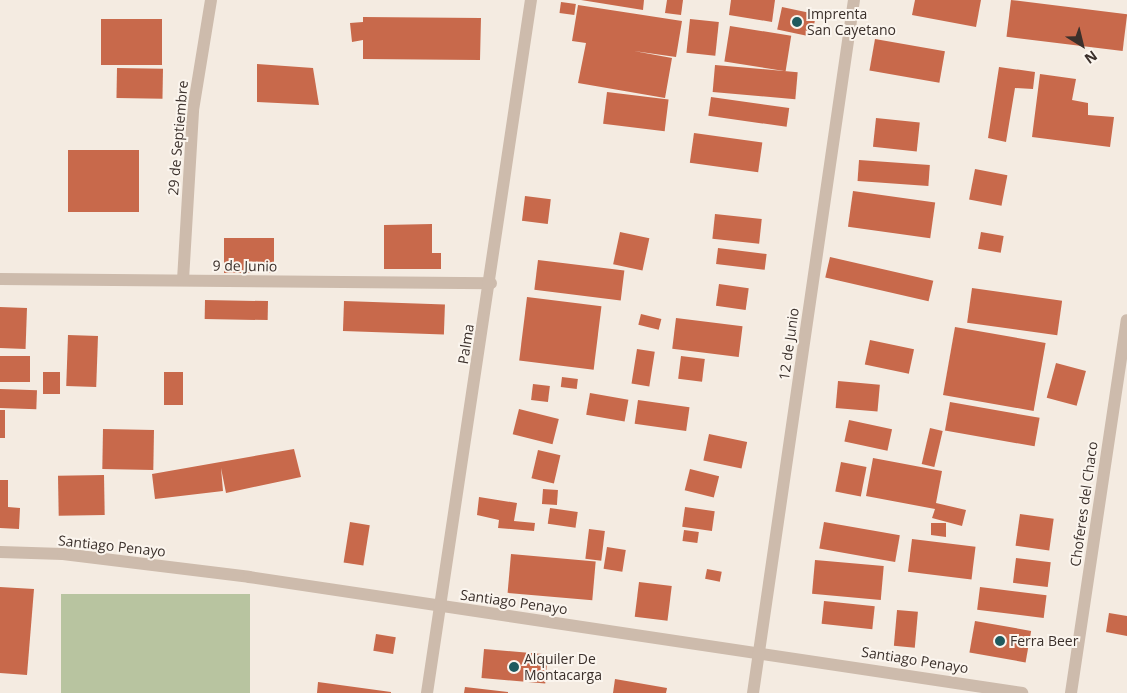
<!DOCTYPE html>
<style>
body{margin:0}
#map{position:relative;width:1127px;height:693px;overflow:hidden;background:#f4ebe1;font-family:"Open Sans",sans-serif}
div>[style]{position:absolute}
.green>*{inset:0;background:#b8c4a0;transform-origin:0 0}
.building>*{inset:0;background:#c8694b;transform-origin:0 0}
.minor>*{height:12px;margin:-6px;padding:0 6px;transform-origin:6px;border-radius:6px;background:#cdbbac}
.tertiary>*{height:12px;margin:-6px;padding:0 6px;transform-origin:6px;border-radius:6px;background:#cdbbac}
.dots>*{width:14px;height:14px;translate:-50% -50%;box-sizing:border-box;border:2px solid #fbf5ee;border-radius:50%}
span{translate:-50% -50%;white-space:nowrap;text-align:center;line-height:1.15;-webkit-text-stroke:4px #fbf5ee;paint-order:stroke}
.poi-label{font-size:14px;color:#3b302b}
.left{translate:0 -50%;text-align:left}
.street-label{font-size:14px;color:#3b302b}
.north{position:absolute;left:1057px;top:20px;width:50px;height:50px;-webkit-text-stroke:4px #fbf5ee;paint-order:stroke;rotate:144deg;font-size:14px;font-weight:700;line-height:20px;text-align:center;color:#3b302b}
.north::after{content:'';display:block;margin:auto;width:18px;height:22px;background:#3b302b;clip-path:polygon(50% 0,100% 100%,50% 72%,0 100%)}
</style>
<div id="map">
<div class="green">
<i style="left:61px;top:594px;width:189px;height:99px"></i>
</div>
<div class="building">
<i style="clip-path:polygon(581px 0,644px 0,643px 10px)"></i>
<i style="clip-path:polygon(667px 0,683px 0,681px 15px,665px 13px)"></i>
<i style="clip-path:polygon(731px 0,775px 0,772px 22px,729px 15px)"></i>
<i style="clip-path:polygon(915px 0,981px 0,976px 27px,912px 15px)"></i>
<i style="left:1011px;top:0;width:117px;height:37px;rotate:7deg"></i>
<i style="left:561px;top:2px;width:15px;height:11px;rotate:8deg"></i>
<i style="clip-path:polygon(578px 5px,682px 21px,676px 57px,634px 51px,672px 58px,665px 98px,578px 83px,586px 43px,572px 41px)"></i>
<i style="left:782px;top:7px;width:35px;height:23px;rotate:12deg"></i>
<i style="clip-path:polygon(363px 17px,481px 18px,480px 60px,363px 59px,363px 40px,352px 42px,350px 23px,363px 22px)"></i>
<i style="left:101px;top:19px;width:61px;height:46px"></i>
<i style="left:690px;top:19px;width:29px;height:34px;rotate:6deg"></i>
<i style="left:730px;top:26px;width:62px;height:36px;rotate:9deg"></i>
<i style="left:875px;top:39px;width:71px;height:32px;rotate:10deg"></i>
<i style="clip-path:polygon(257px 64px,313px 68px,319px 105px,257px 102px)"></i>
<i style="left:715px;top:65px;width:83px;height:27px;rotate:5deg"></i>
<i style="clip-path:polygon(999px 67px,1035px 72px,1033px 89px,1015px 88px,1006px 142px,988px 138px)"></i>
<i style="left:117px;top:68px;width:46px;height:30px;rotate:1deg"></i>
<i style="clip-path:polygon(1040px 74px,1076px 79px,1072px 100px,1088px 103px,1088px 115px,1114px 117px,1110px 147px,1032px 137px)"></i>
<i style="left:607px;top:92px;width:62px;height:32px;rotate:7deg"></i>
<i style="left:711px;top:97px;width:79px;height:19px;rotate:8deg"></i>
<i style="left:876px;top:118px;width:44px;height:29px;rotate:6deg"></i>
<i style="left:694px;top:133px;width:69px;height:30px;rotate:8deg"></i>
<i style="left:68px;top:150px;width:71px;height:62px"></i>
<i style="left:859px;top:160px;width:71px;height:21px;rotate:4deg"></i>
<i style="left:975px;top:169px;width:33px;height:31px;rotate:11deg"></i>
<i style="left:853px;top:191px;width:83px;height:36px;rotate:8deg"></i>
<i style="left:525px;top:196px;width:26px;height:25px;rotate:7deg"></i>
<i style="left:715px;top:214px;width:47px;height:25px;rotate:6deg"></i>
<i style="clip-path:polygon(432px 224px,432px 253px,441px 253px,441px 269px,384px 269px,384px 225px)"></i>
<i style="left:620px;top:232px;width:30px;height:33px;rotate:12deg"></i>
<i style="left:981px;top:232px;width:23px;height:17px;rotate:10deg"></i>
<i style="left:274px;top:238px;width:35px;height:50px;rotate:90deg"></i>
<i style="left:718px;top:248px;width:49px;height:16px;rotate:7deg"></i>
<i style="left:830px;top:257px;width:106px;height:21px;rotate:13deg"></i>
<i style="left:538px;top:260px;width:87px;height:30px;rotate:7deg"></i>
<i style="left:719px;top:284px;width:30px;height:22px;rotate:8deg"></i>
<i style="left:972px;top:288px;width:91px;height:35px;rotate:8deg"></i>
<i style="left:527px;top:297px;width:75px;height:64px;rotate:7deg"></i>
<i style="left:205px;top:300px;width:63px;height:19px;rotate:1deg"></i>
<i style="left:344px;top:301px;width:101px;height:30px;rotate:2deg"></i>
<i style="left:0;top:307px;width:27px;height:41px;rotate:2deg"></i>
<i style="left:641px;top:314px;width:21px;height:11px;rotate:14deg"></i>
<i style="left:676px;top:318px;width:67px;height:31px;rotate:7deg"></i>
<i style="left:955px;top:327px;width:92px;height:69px;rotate:10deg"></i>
<i style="left:68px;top:335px;width:30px;height:51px;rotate:2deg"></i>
<i style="left:870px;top:340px;width:45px;height:25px;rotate:12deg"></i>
<i style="left:637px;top:349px;width:18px;height:35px;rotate:9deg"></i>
<i style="left:0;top:356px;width:30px;height:26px"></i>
<i style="left:681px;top:356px;width:24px;height:23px;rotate:7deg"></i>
<i style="left:1056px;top:363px;width:31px;height:36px;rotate:15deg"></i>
<i style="left:43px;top:372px;width:17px;height:22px"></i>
<i style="left:164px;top:372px;width:19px;height:33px"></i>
<i style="left:562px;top:377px;width:16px;height:10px;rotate:7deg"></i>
<i style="left:838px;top:381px;width:42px;height:27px;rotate:5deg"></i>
<i style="left:533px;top:384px;width:17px;height:16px;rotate:7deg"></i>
<i style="left:0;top:389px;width:37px;height:19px;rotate:2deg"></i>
<i style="left:590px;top:393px;width:39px;height:22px;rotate:10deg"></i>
<i style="left:638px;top:400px;width:52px;height:24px;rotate:8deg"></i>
<i style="left:950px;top:402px;width:91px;height:29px;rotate:10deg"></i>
<i style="left:519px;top:409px;width:41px;height:26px;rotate:14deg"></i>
<i style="left:0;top:410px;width:5px;height:28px"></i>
<i style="left:849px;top:420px;width:44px;height:22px;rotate:12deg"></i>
<i style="left:930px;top:428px;width:13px;height:37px;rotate:13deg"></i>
<i style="left:103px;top:429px;width:51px;height:40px;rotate:1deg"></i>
<i style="left:709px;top:434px;width:39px;height:27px;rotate:12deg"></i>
<i style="clip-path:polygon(294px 449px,301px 477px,226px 493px,221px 468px,223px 491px,155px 499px,152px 474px)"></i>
<i style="left:538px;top:450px;width:23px;height:29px;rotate:13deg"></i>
<i style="clip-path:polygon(873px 458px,942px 471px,936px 503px,966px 510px,962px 526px,932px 518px,935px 509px,866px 496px)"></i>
<i style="left:841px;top:462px;width:26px;height:30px;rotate:11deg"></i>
<i style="left:690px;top:469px;width:30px;height:22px;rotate:14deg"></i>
<i style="left:104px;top:475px;width:40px;height:46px;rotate:89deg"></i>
<i style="clip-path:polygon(0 480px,8px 480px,8px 507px,20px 508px,19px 529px,0 528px)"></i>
<i style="left:543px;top:489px;width:15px;height:15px;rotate:4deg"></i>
<i style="clip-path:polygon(479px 497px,517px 503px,514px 521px,535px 523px,534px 531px,498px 528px,499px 520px,477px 515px)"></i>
<i style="left:685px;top:507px;width:30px;height:20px;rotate:8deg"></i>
<i style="left:550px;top:508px;width:28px;height:16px;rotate:8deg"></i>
<i style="left:1020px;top:514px;width:34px;height:32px;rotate:8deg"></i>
<i style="left:350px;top:522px;width:20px;height:41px;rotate:9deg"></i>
<i style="left:824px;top:522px;width:77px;height:27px;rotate:10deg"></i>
<i style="clip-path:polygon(931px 523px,946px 523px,946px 537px,931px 535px)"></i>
<i style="left:589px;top:529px;width:16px;height:30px;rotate:7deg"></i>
<i style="left:684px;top:530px;width:15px;height:11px;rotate:8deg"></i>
<i style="left:912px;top:539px;width:64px;height:33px;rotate:7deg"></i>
<i style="left:607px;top:547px;width:19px;height:22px;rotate:9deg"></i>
<i style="left:511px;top:554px;width:85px;height:39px;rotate:5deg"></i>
<i style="left:1016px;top:558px;width:35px;height:25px;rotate:7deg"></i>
<i style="left:815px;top:560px;width:69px;height:34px;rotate:5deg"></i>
<i style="left:707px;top:569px;width:15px;height:10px;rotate:11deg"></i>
<i style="left:639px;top:582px;width:33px;height:35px;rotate:7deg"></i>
<i style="clip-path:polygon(0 587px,34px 589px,27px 675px,0 673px)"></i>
<i style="left:980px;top:587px;width:67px;height:23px;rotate:7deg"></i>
<i style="left:824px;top:601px;width:51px;height:23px;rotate:6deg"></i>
<i style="left:897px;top:610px;width:21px;height:36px;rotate:5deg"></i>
<i style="clip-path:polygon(1109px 613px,1127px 616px,1127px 636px,1106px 632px)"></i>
<i style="left:975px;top:621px;width:57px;height:32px;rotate:10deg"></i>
<i style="left:376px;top:634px;width:20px;height:17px;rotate:9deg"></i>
<i style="left:484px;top:649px;width:64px;height:29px;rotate:5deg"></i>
<i style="clip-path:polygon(615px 679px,667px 688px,666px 693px,613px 693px)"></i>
<i style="clip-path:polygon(318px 682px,391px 692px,391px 693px,317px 693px)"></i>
<i style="clip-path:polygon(465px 687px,508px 692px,508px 693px,464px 693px)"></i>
</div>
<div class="minor">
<i style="left:0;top:279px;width:491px;rotate:0.5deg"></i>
<i style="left:183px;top:280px;width:170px;rotate:-86.6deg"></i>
<i style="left:193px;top:110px;width:111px;rotate:-80.7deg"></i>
<i style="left:0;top:552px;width:63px;rotate:1.8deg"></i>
<i style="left:63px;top:554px;width:187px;rotate:7deg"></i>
<i style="left:249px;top:577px;width:782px;rotate:8.53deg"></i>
<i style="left:753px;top:693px;width:700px;rotate:-81.71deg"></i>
<i style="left:1071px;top:693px;width:377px;rotate:-81.5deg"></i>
</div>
<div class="tertiary">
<i style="left:427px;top:693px;width:701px;rotate:-81.47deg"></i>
</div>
<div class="dots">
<i style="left:797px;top:22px;background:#1f5a5e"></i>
<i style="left:1000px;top:641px;background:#1f5a5e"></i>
<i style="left:514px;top:667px;background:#1f5a5e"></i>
</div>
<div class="poi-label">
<span class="left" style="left:807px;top:22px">Imprenta<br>San Cayetano</span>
<span class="left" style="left:1010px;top:641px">Ferra Beer</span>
<span class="left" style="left:524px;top:667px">Alquiler De<br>Montacarga</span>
</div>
<div class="street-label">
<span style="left:178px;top:138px;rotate:-85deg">29 de Septiembre</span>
<span style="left:245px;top:266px;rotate:1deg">9 de Junio</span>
<span style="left:466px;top:344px;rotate:-81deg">Palma</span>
<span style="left:789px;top:344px;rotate:-82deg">12 de Junio</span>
<span style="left:1084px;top:504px;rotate:-82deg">Choferes del Chaco</span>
<span style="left:112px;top:546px;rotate:6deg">Santiago Penayo</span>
<span style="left:514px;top:602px;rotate:8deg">Santiago Penayo</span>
<span style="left:915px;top:660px;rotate:9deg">Santiago Penayo</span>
</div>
<div class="north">N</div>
</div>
